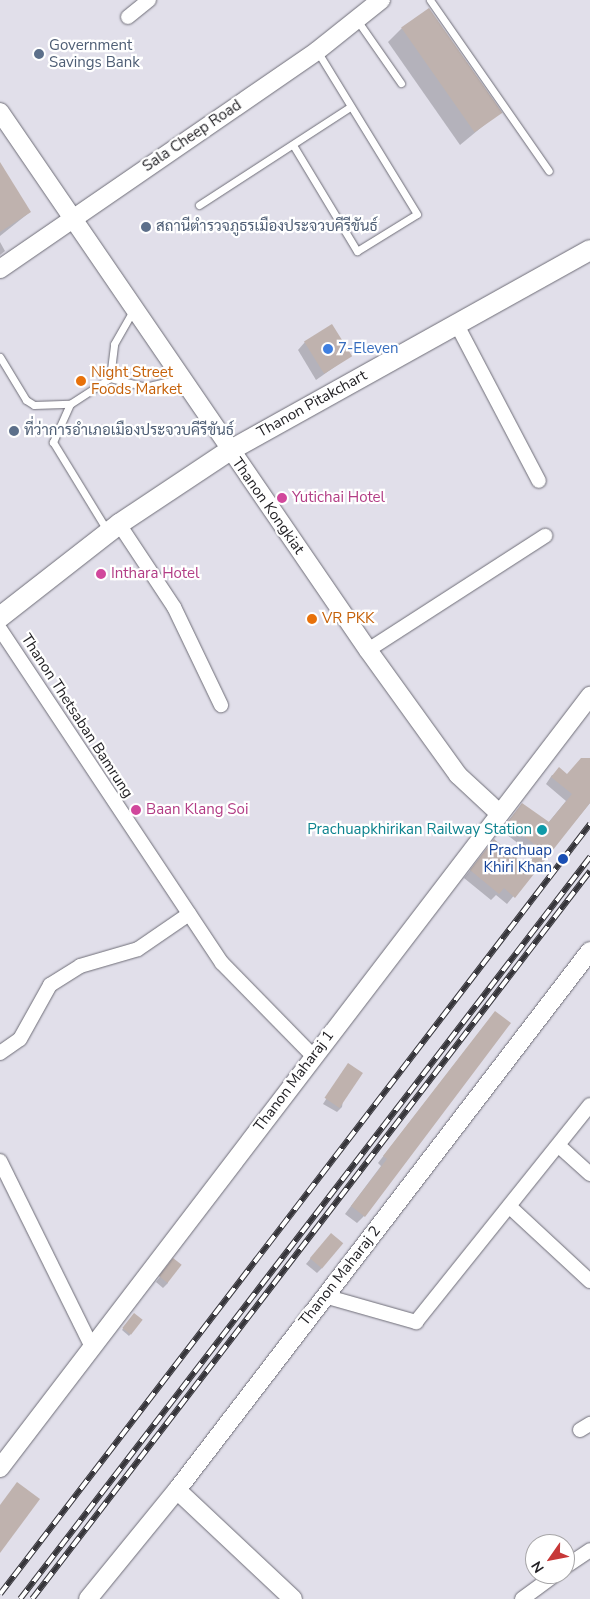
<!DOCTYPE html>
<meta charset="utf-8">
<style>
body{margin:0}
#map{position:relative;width:590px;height:1599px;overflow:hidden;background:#e1dfea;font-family:"Nunito Sans",Sarabun,sans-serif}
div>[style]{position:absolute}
.shadow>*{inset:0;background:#0003}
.building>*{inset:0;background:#bfb2ae;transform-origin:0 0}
.roads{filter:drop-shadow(0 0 1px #6e6d77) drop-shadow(0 0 1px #6e6d77)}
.service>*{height:7px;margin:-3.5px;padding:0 3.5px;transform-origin:3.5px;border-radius:3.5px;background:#fff}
.minor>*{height:14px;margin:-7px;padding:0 7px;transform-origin:7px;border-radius:7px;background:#fff}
.tertiary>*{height:18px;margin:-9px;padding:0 9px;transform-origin:9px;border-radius:9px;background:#fff}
.secondary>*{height:20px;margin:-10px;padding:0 10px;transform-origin:10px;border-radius:10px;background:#fff}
.rail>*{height:5.5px;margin-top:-2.75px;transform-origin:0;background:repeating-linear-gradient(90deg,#fff 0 11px,#36353a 0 22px);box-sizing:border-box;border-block:1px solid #36353a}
.dots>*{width:14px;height:14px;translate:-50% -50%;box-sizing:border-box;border:2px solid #fff;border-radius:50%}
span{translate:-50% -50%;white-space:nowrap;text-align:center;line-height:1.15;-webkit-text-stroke:4.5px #fff;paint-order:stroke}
.service-label{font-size:15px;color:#4e5e75}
.left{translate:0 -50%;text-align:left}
.street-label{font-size:15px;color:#222125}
.shop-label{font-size:15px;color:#366cbe}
.food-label{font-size:15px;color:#c56008}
.hotel-label{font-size:15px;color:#b23c85}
.culture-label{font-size:15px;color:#0d838f}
.right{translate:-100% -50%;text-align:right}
.transit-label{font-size:15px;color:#164399}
.north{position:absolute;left:525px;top:1534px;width:50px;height:50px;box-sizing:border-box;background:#fff;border:1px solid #a7a6a8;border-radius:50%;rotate:237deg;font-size:14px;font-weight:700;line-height:20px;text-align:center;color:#222125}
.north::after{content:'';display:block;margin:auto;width:18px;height:22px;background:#c73838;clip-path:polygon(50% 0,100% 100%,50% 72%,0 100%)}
</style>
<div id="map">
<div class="shadow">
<i style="clip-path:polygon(402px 28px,500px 112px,460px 145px,388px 42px)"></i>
<i style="clip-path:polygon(0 165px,30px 212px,0 236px)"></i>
<i style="clip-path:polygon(0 242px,5px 251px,0 255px)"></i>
<i style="clip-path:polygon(305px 342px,350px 356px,316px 380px,298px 350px)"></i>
<i style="clip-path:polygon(590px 759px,590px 803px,507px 904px,496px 895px,491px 900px,464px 878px,494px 841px,525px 866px,533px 855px,501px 830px,522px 804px,548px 823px,566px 801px,546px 784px,552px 775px,567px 775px)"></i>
<i style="clip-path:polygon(495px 1012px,364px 1216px,357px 1223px,345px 1214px,381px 1166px,378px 1163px)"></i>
<i style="clip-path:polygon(348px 1065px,342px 1107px,337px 1112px,323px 1104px)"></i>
<i style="clip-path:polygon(326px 1240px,322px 1268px,317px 1273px,306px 1264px)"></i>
<i style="clip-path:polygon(169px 1265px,168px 1283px,163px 1288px,156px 1282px)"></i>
<i style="clip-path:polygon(132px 1317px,141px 1320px,129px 1336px,122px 1330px)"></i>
</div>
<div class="building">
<i style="left:429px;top:8px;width:128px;height:34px;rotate:55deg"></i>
<i style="clip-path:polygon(0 162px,31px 212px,0 232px)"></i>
<i style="left:332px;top:324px;width:38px;height:33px;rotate:58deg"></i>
<i style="clip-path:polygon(581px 758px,590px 758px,590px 803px,515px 898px,504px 888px,499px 894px,470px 870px,494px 839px,526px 866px,539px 848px,507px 823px,522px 803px,549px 822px,572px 794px,551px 777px,559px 767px,567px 774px)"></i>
<i style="clip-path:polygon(495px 1011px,511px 1023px,365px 1217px,351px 1206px,387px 1159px,383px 1156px)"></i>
<i style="left:348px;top:1063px;width:18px;height:42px;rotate:34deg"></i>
<i style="left:331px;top:1233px;width:16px;height:33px;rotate:40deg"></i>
<i style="left:173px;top:1258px;width:11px;height:23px;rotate:38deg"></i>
<i style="left:134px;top:1313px;width:11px;height:19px;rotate:38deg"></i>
<i style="clip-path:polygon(17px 1482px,40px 1499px,0 1553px,0 1505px)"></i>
</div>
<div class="roads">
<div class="service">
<i style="left:430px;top:0;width:208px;rotate:55.2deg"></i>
<i style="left:357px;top:20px;width:77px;rotate:55.1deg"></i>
<i style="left:293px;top:145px;width:124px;rotate:58.9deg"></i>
<i style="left:357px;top:251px;width:70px;rotate:-31.7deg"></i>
<i style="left:417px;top:214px;width:191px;rotate:-121.5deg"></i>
<i style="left:199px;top:205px;width:180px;rotate:-33deg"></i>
<i style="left:0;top:357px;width:50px;rotate:58.8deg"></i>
<i style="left:26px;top:400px;width:9px;rotate:32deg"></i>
<i style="left:34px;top:405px;width:36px;rotate:-2deg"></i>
<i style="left:70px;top:404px;width:48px;rotate:-33deg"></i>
<i style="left:110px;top:378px;width:36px;rotate:14deg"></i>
<i style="left:145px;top:387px;width:36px;rotate:-14deg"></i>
<i style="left:110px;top:378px;width:34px;rotate:-83deg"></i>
<i style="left:114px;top:344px;width:40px;rotate:-60.3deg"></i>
<i style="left:70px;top:404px;width:42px;rotate:114.1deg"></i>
<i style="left:53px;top:442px;width:103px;rotate:58.5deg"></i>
</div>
<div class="minor">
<i style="left:128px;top:17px;width:27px;rotate:-39deg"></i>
<i style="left:457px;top:325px;width:176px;rotate:62.3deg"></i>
<i style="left:119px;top:524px;width:100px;rotate:56.5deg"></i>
<i style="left:174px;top:607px;width:109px;rotate:64.4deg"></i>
<i style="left:0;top:629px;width:401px;rotate:56.4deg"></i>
<i style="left:222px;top:963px;width:130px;rotate:45.6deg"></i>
<i style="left:368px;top:650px;width:211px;rotate:-32.8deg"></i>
<i style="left:0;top:1053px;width:24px;rotate:-35deg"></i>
<i style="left:20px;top:1039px;width:62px;rotate:-60.9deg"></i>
<i style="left:50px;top:985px;width:36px;rotate:-32deg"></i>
<i style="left:80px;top:966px;width:60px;rotate:-16.3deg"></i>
<i style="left:138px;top:949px;width:62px;rotate:-34.5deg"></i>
<i style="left:559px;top:1146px;width:42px;rotate:42.1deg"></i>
<i style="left:0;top:1161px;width:208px;rotate:63.7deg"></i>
<i style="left:510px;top:1207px;width:109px;rotate:42.8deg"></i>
<i style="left:324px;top:1296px;width:96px;rotate:15.8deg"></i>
<i style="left:416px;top:1322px;width:278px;rotate:-51.3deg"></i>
<i style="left:580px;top:1430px;width:12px;rotate:-31deg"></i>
<i style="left:565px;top:1567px;width:30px;rotate:-34deg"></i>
<i style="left:522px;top:1599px;width:42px;rotate:-36.3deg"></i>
</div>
<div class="tertiary">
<i style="left:0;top:112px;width:652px;rotate:55.63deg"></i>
<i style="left:368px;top:650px;width:154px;rotate:54.2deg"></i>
<i style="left:458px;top:775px;width:56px;rotate:42.8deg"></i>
<i style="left:0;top:269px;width:385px;rotate:-34.5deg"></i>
<i style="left:317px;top:51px;width:82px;rotate:-38.6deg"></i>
<i style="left:0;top:1468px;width:972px;rotate:-52.61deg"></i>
<i style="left:177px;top:1490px;width:159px;rotate:43.2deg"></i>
<i style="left:88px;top:1599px;width:141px;rotate:-50.8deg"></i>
<i style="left:177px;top:1490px;width:679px;rotate:-52.54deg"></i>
</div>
<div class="secondary">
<i style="left:0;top:617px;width:151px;rotate:-38deg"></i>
<i style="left:119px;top:524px;width:132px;rotate:-33.6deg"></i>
<i style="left:229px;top:451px;width:413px;rotate:-29.1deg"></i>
</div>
</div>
<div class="rail">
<i style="left:0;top:1594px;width:970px;rotate:-52.54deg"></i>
<i style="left:20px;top:1599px;width:936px;rotate:-52.47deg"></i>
<i style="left:32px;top:1599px;width:917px;rotate:-52.53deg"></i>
</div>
<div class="dots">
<i style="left:39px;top:54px;background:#5c6f8a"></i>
<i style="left:146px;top:227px;background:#5c6f8a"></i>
<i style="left:328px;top:349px;background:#3f7fe0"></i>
<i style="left:81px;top:381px;background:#e8710a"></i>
<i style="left:14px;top:431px;background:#5c6f8a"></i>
<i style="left:282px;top:498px;background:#d1479c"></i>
<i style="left:101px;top:574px;background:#d1479c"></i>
<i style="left:312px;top:619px;background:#e8710a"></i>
<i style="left:136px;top:810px;background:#d1479c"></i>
<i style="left:542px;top:830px;background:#0f9aa8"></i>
<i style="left:563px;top:859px;background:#1a4fb4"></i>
</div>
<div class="service-label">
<span class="left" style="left:49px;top:54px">Government<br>Savings Bank</span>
<span class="left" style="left:156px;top:227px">สถานีตำรวจภูธรเมืองประจวบคีรีขันธ์</span>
<span class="left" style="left:24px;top:431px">ที่ว่าการอำเภอเมืองประจวบคีรีขันธ์</span>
</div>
<div class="street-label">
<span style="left:192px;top:136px;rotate:-34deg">Sala Cheep Road</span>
<span style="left:312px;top:404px;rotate:-29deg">Thanon Pitakchart</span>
<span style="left:268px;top:506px;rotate:55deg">Thanon Kongkiat</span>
<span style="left:77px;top:716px;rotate:57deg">Thanon Thetsaban Bamrung</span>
<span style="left:294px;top:1081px;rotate:-53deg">Thanon Maharaj 1</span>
<span style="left:340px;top:1276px;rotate:-52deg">Thanon Maharaj 2</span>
</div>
<div class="shop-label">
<span class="left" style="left:338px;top:349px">7-Eleven</span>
</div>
<div class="food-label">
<span class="left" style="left:91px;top:381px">Night Street<br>Foods Market</span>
<span class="left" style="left:322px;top:619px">VR PKK</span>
</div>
<div class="hotel-label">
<span class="left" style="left:292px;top:498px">Yutichai Hotel</span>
<span class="left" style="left:111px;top:574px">Inthara Hotel</span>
<span class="left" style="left:146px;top:810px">Baan Klang Soi</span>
</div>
<div class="culture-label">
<span class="right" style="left:532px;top:830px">Prachuapkhirikan Railway Station</span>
</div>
<div class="transit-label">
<span class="right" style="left:552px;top:859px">Prachuap<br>Khiri Khan</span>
</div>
<div class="north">N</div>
</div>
